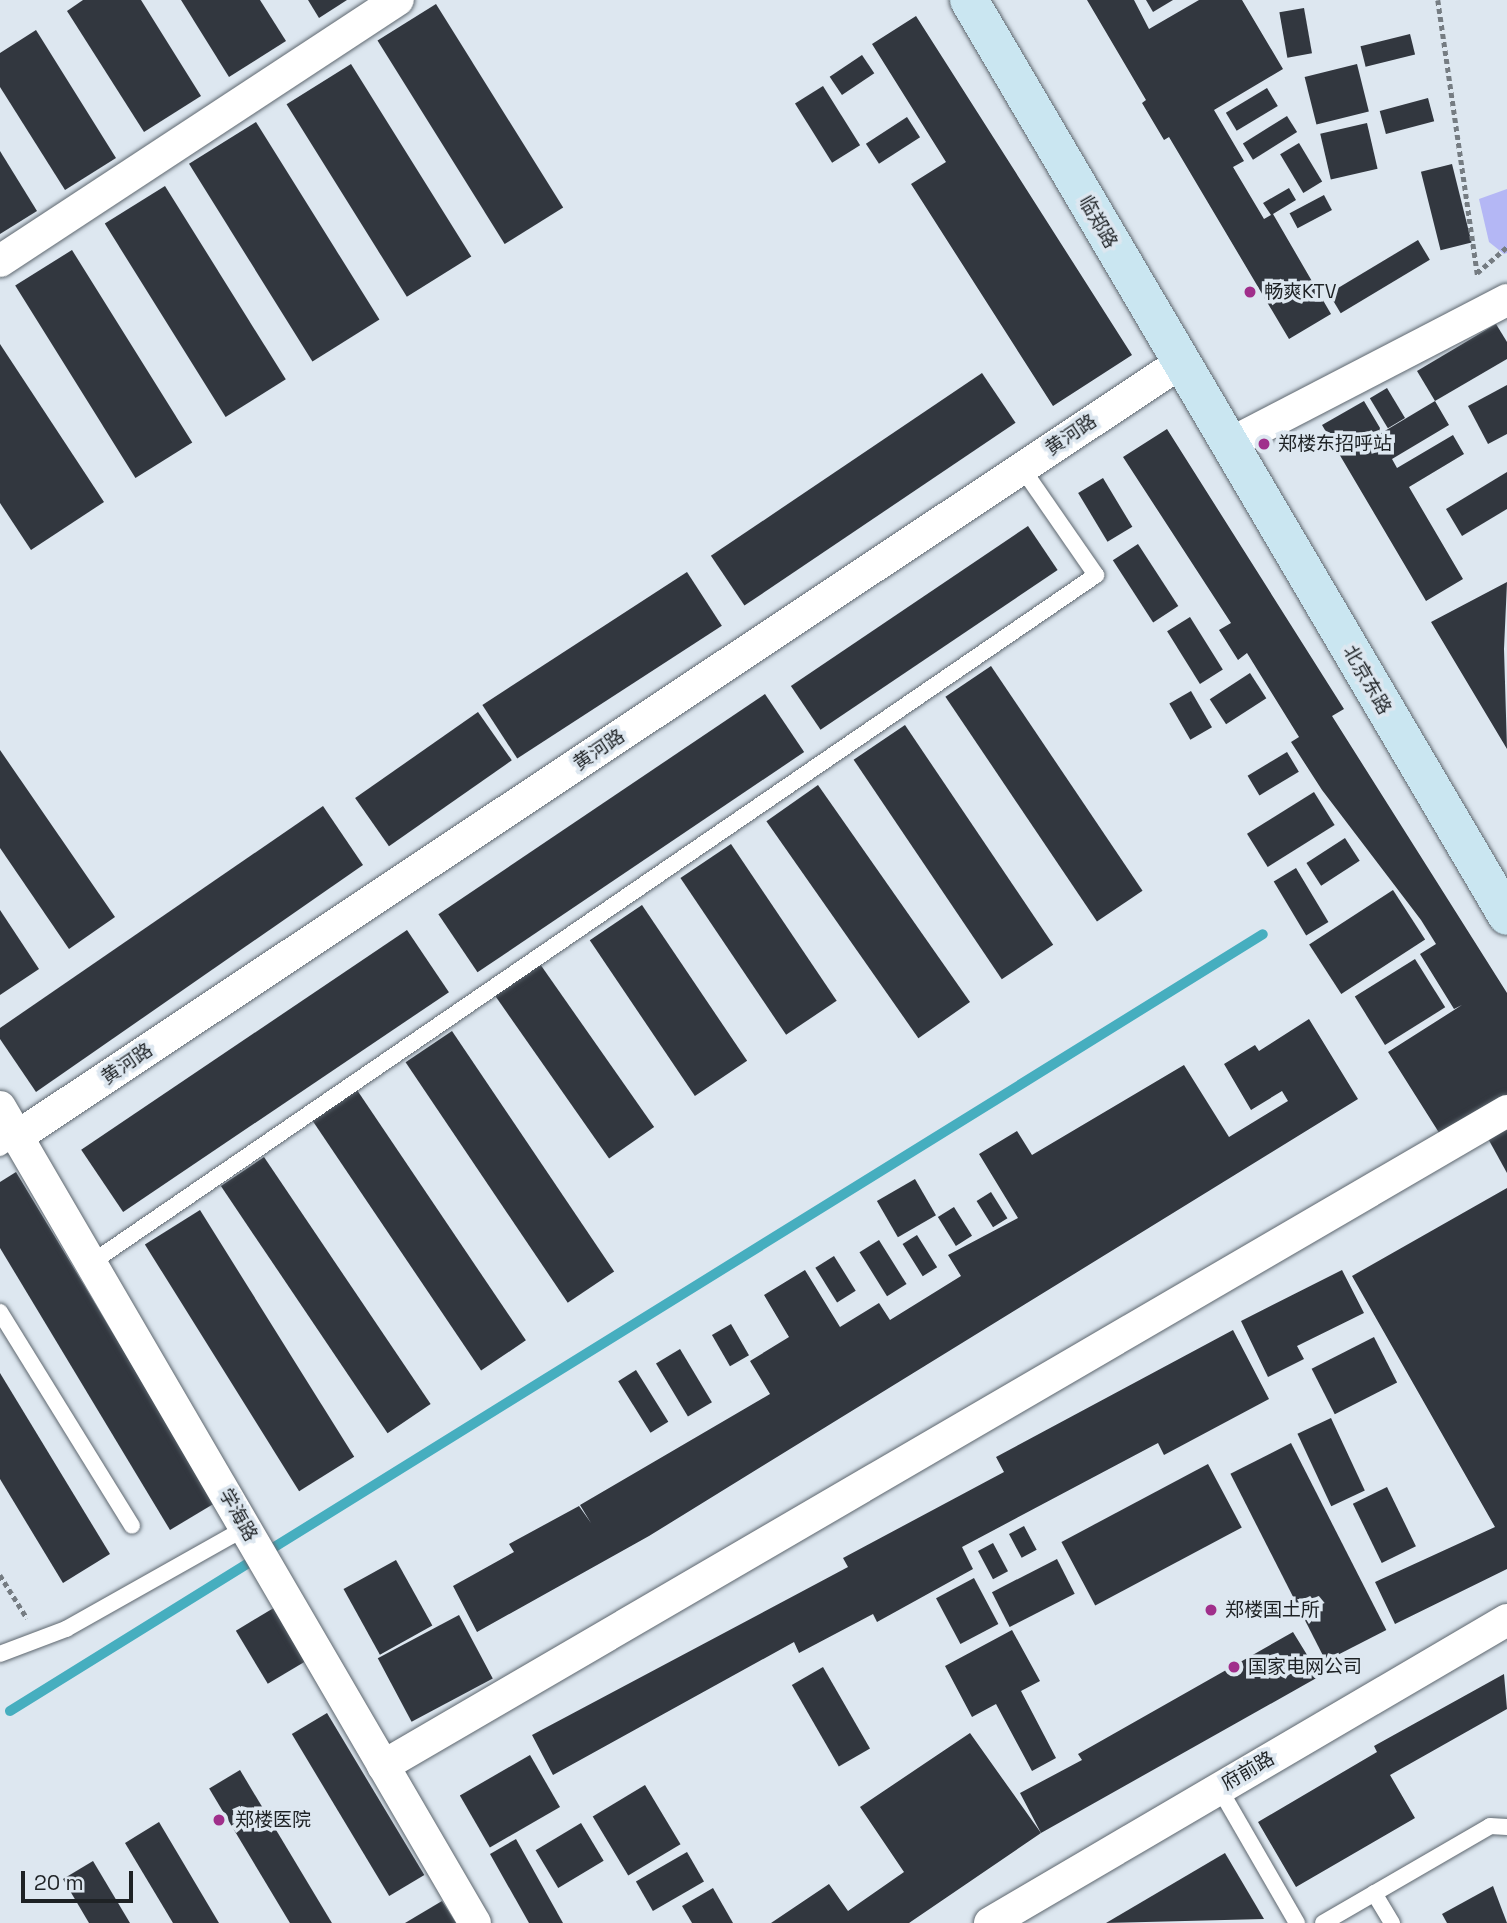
<!DOCTYPE html>
<meta charset="utf-8">
<style>
body{margin:0}
#map{position:relative;width:1507px;height:1923px;overflow:hidden;background:#dde7f0;font-family:"Space Grotesk","Noto Sans SC",sans-serif}
div>[style]{position:absolute}
.green>*{inset:0;background:#b4b7f5}
.stream>*{height:10px;margin:-5px;padding:0 5px;transform-origin:5px;border-radius:5px;background:#46aebf}
.building>*{inset:0;background:#32373f;transform-origin:0 0}
.path>*{height:4.5px;margin-top:-2.25px;transform-origin:0;background:repeating-linear-gradient(90deg,#757c82 0 5px,transparent 0 8.5px)}
.roads{filter:drop-shadow(0 0 2px #5e676f) drop-shadow(0 0 2px #5e676f)}
.lane>*{height:16px;margin:-8px;padding:0 8px;transform-origin:8px;border-radius:8px;background:#fff}
.street>*{height:32px;margin:-16px;padding:0 16px;transform-origin:16px;border-radius:16px;background:#fff}
.secondary>*{height:38px;margin:-19px;padding:0 19px;transform-origin:19px;border-radius:19px;background:#cae6f1}
.dots>*{width:19px;height:19px;translate:-50% -50%;box-sizing:border-box;border:4px solid #dde7f0;border-radius:50%}
span{translate:-50% -50%;white-space:nowrap;text-align:center;line-height:1.15;-webkit-text-stroke:7px #dde7f0;paint-order:stroke}
.street-label{font-size:19px;color:#1e2225}
.poi-label{font-size:19px;color:#1e2225}
.left{translate:0 -50%;text-align:left}
.scale{position:absolute;left:21px;top:1871px;width:112px;height:32px;box-sizing:border-box;border:4px solid #1e2225;border-top:0;padding-left:9px;font-size:21px;line-height:24px;white-space:nowrap;color:#1e2225;-webkit-text-stroke:5px #dde7f0;paint-order:stroke}
</style>
<div id="map">
<div class="green">
<i style="clip-path:polygon(1507px 189px,1507px 253px,1504px 254px,1489px 242px,1479px 199px)"></i>
</div>
<div class="stream">
<i style="left:10px;top:1711px;width:1474px;rotate:-31.8deg"></i>
</div>
<div class="building">
<i style="clip-path:polygon(83px 0,141px 0,201px 96px,144px 132px,67px 11px)"></i>
<i style="clip-path:polygon(181px 0,260px 0,286px 41px,229px 77px)"></i>
<i style="clip-path:polygon(308px 0,347px 0,319px 18px)"></i>
<i style="clip-path:polygon(1087px 0,1134px 0,1149px 29px,1199px 0,1242px 0,1283px 69px,1214px 110px,1244px 161px,1233px 167px,1264px 219px,1271px 215px,1263px 203px,1289px 188px,1296px 200px,1273px 214px,1331px 314px,1289px 339px,1169px 137px,1164px 140px,1142px 103px,1146px 100px)"></i>
<i style="clip-path:polygon(1146px 0,1173px 0,1153px 12px)"></i>
<i style="left:436px;top:4px;width:240px;height:69px;rotate:58deg"></i>
<i style="left:1304px;top:8px;width:46px;height:25px;rotate:80deg"></i>
<i style="clip-path:polygon(916px 16px,1132px 355px,1053px 406px,911px 184px,946px 162px,872px 44px)"></i>
<i style="clip-path:polygon(36px 30px,116px 158px,65px 190px,0 87px,0 53px)"></i>
<i style="left:1410px;top:34px;width:21px;height:51px;rotate:76deg"></i>
<i style="left:862px;top:55px;width:22px;height:39px;rotate:56deg"></i>
<i style="left:351px;top:64px;width:227px;height:76px;rotate:58deg"></i>
<i style="left:1357px;top:64px;width:49px;height:54px;rotate:76deg"></i>
<i style="left:823px;top:86px;width:70px;height:33px;rotate:58deg"></i>
<i style="left:1267px;top:88px;width:21px;height:48px;rotate:59deg"></i>
<i style="left:1428px;top:98px;width:24px;height:50px;rotate:75deg"></i>
<i style="left:1287px;top:116px;width:19px;height:52px;rotate:58deg"></i>
<i style="left:907px;top:117px;width:24px;height:49px;rotate:57deg"></i>
<i style="left:256px;top:122px;width:233px;height:79px;rotate:58deg"></i>
<i style="left:1367px;top:123px;width:47px;height:48px;rotate:77deg"></i>
<i style="left:1299px;top:143px;width:45px;height:22px;rotate:59deg"></i>
<i style="clip-path:polygon(0 151px,37px 211px,0 234px)"></i>
<i style="left:1452px;top:164px;width:81px;height:32px;rotate:76deg"></i>
<i style="left:165px;top:186px;width:228px;height:71px;rotate:58deg"></i>
<i style="left:1324px;top:195px;width:17px;height:39px;rotate:62deg"></i>
<i style="left:1418px;top:240px;width:23px;height:104px;rotate:59deg"></i>
<i style="left:72px;top:250px;width:227px;height:67px;rotate:58deg"></i>
<i style="clip-path:polygon(1496px 324px,1507px 342px,1507px 359px,1435px 401px,1417px 371px)"></i>
<i style="clip-path:polygon(0 344px,104px 502px,31px 550px,0 503px)"></i>
<i style="left:982px;top:373px;width:60px;height:327px;rotate:56deg"></i>
<i style="clip-path:polygon(1507px 385px,1507px 434px,1488px 444px,1468px 406px)"></i>
<i style="left:1387px;top:388px;width:35px;height:20px;rotate:59deg"></i>
<i style="clip-path:polygon(1364px 401px,1380px 428px,1378px 435px,1435px 401px,1449px 425px,1392px 459px,1397px 468px,1453px 435px,1464px 454px,1409px 487px,1463px 579px,1426px 601px,1322px 425px)"></i>
<i style="clip-path:polygon(1167px 429px,1344px 709px,1332px 716px,1507px 993px,1507px 1098px,1443px 1139px,1388px 1052px,1462px 1005px,1454px 1009px,1420px 954px,1436px 944px,1421px 920px,1322px 790px,1291px 742px,1299px 737px,1247px 653px,1238px 660px,1219px 630px,1231px 623px,1123px 457px)"></i>
<i style="clip-path:polygon(1507px 472px,1507px 509px,1462px 536px,1446px 509px)"></i>
<i style="left:1103px;top:478px;width:57px;height:29px;rotate:59deg"></i>
<i style="left:1028px;top:526px;width:53px;height:286px;rotate:56deg"></i>
<i style="left:1138px;top:544px;width:74px;height:30px;rotate:57deg"></i>
<i style="left:687px;top:572px;width:64px;height:244px;rotate:57deg"></i>
<i style="clip-path:polygon(1507px 582px,1504px 649px,1507px 749px,1431px 622px)"></i>
<i style="left:1190px;top:617px;width:62px;height:27px;rotate:58deg"></i>
<i style="left:991px;top:666px;width:271px;height:55px;rotate:56deg"></i>
<i style="left:1250px;top:673px;width:30px;height:48px;rotate:57deg"></i>
<i style="left:1191px;top:691px;width:42px;height:25px;rotate:60deg"></i>
<i style="left:765px;top:694px;width:70px;height:394px;rotate:56deg"></i>
<i style="left:478px;top:712px;width:59px;height:150px;rotate:55deg"></i>
<i style="left:905px;top:725px;width:265px;height:62px;rotate:56deg"></i>
<i style="clip-path:polygon(0 750px,115px 917px,69px 949px,0 848px)"></i>
<i style="left:1287px;top:752px;width:23px;height:46px;rotate:59deg"></i>
<i style="left:818px;top:785px;width:265px;height:63px;rotate:55deg"></i>
<i style="left:1314px;top:792px;width:39px;height:79px;rotate:58deg"></i>
<i style="clip-path:polygon(323px 806px,363px 865px,36px 1092px,0 1039px,0 1028px)"></i>
<i style="left:1345px;top:838px;width:27px;height:46px;rotate:57deg"></i>
<i style="left:731px;top:844px;width:189px;height:61px;rotate:56deg"></i>
<i style="left:1296px;top:868px;width:63px;height:26px;rotate:59deg"></i>
<i style="left:1393px;top:890px;width:59px;height:100px;rotate:57deg"></i>
<i style="left:642px;top:905px;width:188px;height:63px;rotate:56deg"></i>
<i style="clip-path:polygon(0 910px,39px 969px,0 995px)"></i>
<i style="left:407px;top:930px;width:75px;height:393px;rotate:56deg"></i>
<i style="left:1415px;top:959px;width:57px;height:71px;rotate:58deg"></i>
<i style="left:540px;top:964px;width:199px;height:55px;rotate:55deg"></i>
<i style="clip-path:polygon(1309px 1019px,1358px 1099px,649px 1536px,477px 1632px,453px 1586px,514px 1552px,509px 1544px,579px 1506px,591px 1523px,580px 1505px,770px 1394px,750px 1361px,789px 1337px,764px 1295px,805px 1270px,840px 1327px,879px 1303px,890px 1320px,961px 1276px,948px 1255px,1018px 1218px,979px 1154px,1017px 1131px,1032px 1155px,1184px 1065px,1229px 1137px,1288px 1101px,1282px 1091px,1251px 1110px,1224px 1064px,1255px 1045px,1259px 1051px)"></i>
<i style="left:452px;top:1031px;width:290px;height:56px;rotate:56deg"></i>
<i style="left:357px;top:1090px;width:302px;height:54px;rotate:56deg"></i>
<i style="clip-path:polygon(1507px 1124px,1507px 1173px,1486px 1135px)"></i>
<i style="left:264px;top:1157px;width:298px;height:52px;rotate:56deg"></i>
<i style="clip-path:polygon(16px 1172px,215px 1503px,170px 1530px,0 1248px,0 1182px)"></i>
<i style="left:915px;top:1179px;width:42px;height:44px;rotate:60deg"></i>
<i style="clip-path:polygon(1507px 1188px,1507px 1569px,1395px 1624px,1375px 1582px,1495px 1527px,1352px 1276px)"></i>
<i style="left:991px;top:1192px;width:31px;height:17px;rotate:58deg"></i>
<i style="left:954px;top:1207px;width:34px;height:19px;rotate:58deg"></i>
<i style="left:200px;top:1210px;width:291px;height:65px;rotate:58deg"></i>
<i style="left:917px;top:1235px;width:38px;height:17px;rotate:58deg"></i>
<i style="left:879px;top:1240px;width:52px;height:23px;rotate:58deg"></i>
<i style="left:834px;top:1256px;width:41px;height:22px;rotate:58deg"></i>
<i style="clip-path:polygon(1342px 1270px,1364px 1313px,1297px 1346px,1304px 1359px,1268px 1377px,1241px 1321px)"></i>
<i style="left:731px;top:1324px;width:36px;height:22px;rotate:60deg"></i>
<i style="clip-path:polygon(1233px 1330px,1269px 1399px,1164px 1455px,1158px 1443px,962px 1547px,973px 1569px,877px 1622px,873px 1614px,799px 1653px,794px 1642px,553px 1775px,532px 1735px,848px 1567px,843px 1558px,1004px 1472px,996px 1457px)"></i>
<i style="left:1374px;top:1337px;width:51px;height:70px;rotate:63deg"></i>
<i style="left:680px;top:1349px;width:62px;height:28px;rotate:59deg"></i>
<i style="left:636px;top:1370px;width:61px;height:21px;rotate:58deg"></i>
<i style="clip-path:polygon(0 1373px,110px 1554px,63px 1583px,0 1479px)"></i>
<i style="left:1331px;top:1418px;width:80px;height:37px;rotate:65deg"></i>
<i style="left:1291px;top:1443px;width:210px;height:68px;rotate:63deg"></i>
<i style="left:1208px;top:1464px;width:72px;height:166px;rotate:62deg"></i>
<i style="left:1387px;top:1487px;width:66px;height:38px;rotate:64deg"></i>
<i style="left:1024px;top:1526px;width:27px;height:17px;rotate:62deg"></i>
<i style="left:993px;top:1543px;width:32px;height:17px;rotate:62deg"></i>
<i style="left:1057px;top:1559px;width:39px;height:73px;rotate:63deg"></i>
<i style="left:396px;top:1560px;width:75px;height:60px;rotate:61deg"></i>
<i style="left:974px;top:1578px;width:52px;height:43px;rotate:62deg"></i>
<i style="left:277px;top:1606px;width:62px;height:48px;rotate:59deg"></i>
<i style="left:459px;top:1615px;width:72px;height:92px;rotate:62deg"></i>
<i style="clip-path:polygon(1012px 1630px,1040px 1681px,1021px 1691px,1056px 1758px,1032px 1771px,996px 1704px,972px 1717px,945px 1666px)"></i>
<i style="clip-path:polygon(1293px 1632px,1320px 1676px,1041px 1833px,1020px 1793px,1082px 1760px,1078px 1754px)"></i>
<i style="left:823px;top:1667px;width:94px;height:36px;rotate:60deg"></i>
<i style="clip-path:polygon(1504px 1674px,1507px 1709px,1390px 1775px,1415px 1818px,1296px 1887px,1258px 1822px,1377px 1752px,1374px 1746px)"></i>
<i style="left:327px;top:1713px;width:189px;height:41px;rotate:59deg"></i>
<i style="clip-path:polygon(970px 1733px,1041px 1833px,909px 1923px,771px 1923px,829px 1884px,848px 1911px,904px 1872px,860px 1807px)"></i>
<i style="left:530px;top:1755px;width:60px;height:81px;rotate:60deg"></i>
<i style="left:240px;top:1770px;width:179px;height:36px;rotate:59deg"></i>
<i style="left:645px;top:1785px;width:69px;height:61px;rotate:59deg"></i>
<i style="clip-path:polygon(159px 1822px,219px 1923px,173px 1923px,125px 1843px)"></i>
<i style="left:581px;top:1823px;width:44px;height:53px;rotate:59deg"></i>
<i style="clip-path:polygon(516px 1839px,563px 1923px,529px 1923px,490px 1854px)"></i>
<i style="left:687px;top:1852px;width:34px;height:59px;rotate:60deg"></i>
<i style="clip-path:polygon(1225px 1853px,1264px 1919px,1106px 1923px)"></i>
<i style="clip-path:polygon(93px 1861px,130px 1923px,89px 1923px,63px 1879px)"></i>
<i style="clip-path:polygon(1493px 1886px,1507px 1923px,1447px 1923px,1442px 1914px)"></i>
<i style="clip-path:polygon(713px 1888px,733px 1923px,692px 1923px,682px 1906px)"></i>
<i style="clip-path:polygon(442px 1901px,456px 1923px,405px 1923px)"></i>
</div>
<div class="path">
<i style="left:1438px;top:0;width:279px;rotate:81.8deg"></i>
<i style="left:1477px;top:273px;width:40px;rotate:-41deg"></i>
<i style="left:0;top:1575px;width:51px;rotate:57.9deg"></i>
</div>
<div class="roads">
<div class="lane">
<i style="left:0;top:1148px;width:22px;rotate:-34deg"></i>
<i style="left:91px;top:1263px;width:1218px;rotate:-34.39deg"></i>
<i style="left:1096px;top:575px;width:130px;rotate:-124.7deg"></i>
<i style="left:0;top:1312px;width:251px;rotate:58.3deg"></i>
<i style="left:0;top:1654px;width:71px;rotate:-20.7deg"></i>
<i style="left:66px;top:1629px;width:206px;rotate:-29.4deg"></i>
<i style="left:1219px;top:1788px;width:156px;rotate:60deg"></i>
<i style="left:1374px;top:1893px;width:35px;rotate:59deg"></i>
<i style="left:1323px;top:1923px;width:193px;rotate:-30.1deg"></i>
<i style="left:1490px;top:1826px;width:17px;rotate:3deg"></i>
</div>
<div class="street">
<i style="left:0;top:261px;width:476px;rotate:-33.3deg"></i>
<i style="left:1229px;top:444px;width:313px;rotate:-27.4deg"></i>
<i style="left:0;top:1107px;width:944px;rotate:59.8deg"></i>
<i style="left:18px;top:1136px;width:1396px;rotate:-33.63deg"></i>
<i style="left:383px;top:1766px;width:1301px;rotate:-30.23deg"></i>
<i style="left:990px;top:1923px;width:599px;rotate:-30.37deg"></i>
</div>
<div class="secondary">
<i style="left:969px;top:0;width:1062px;rotate:59.57deg"></i>
</div>
</div>
<div class="dots">
<i style="left:1250px;top:292px;background:#a02f8b"></i>
<i style="left:1264px;top:444px;background:#a02f8b"></i>
<i style="left:1211px;top:1610px;background:#a02f8b"></i>
<i style="left:1234px;top:1667px;background:#a02f8b"></i>
<i style="left:219px;top:1820px;background:#a02f8b"></i>
</div>
<div class="street-label">
<span style="left:1098px;top:222px;rotate:60deg">临郑路</span>
<span style="left:1071px;top:435px;rotate:-34deg">黄河路</span>
<span style="left:1367px;top:680px;rotate:60deg">北京东路</span>
<span style="left:599px;top:750px;rotate:-34deg">黄河路</span>
<span style="left:127px;top:1064px;rotate:-34deg">黄河路</span>
<span style="left:238px;top:1515px;rotate:60deg">学海路</span>
<span style="left:1248px;top:1771px;rotate:-30deg">府前路</span>
</div>
<div class="poi-label">
<span class="left" style="left:1264px;top:292px">畅爽KTV</span>
<span class="left" style="left:1278px;top:444px">郑楼东招呼站</span>
<span class="left" style="left:1225px;top:1610px">郑楼国土所</span>
<span class="left" style="left:1248px;top:1667px">国家电网公司</span>
<span class="left" style="left:235px;top:1820px">郑楼医院</span>
</div>
<div class="scale">20 m</div>
</div>
